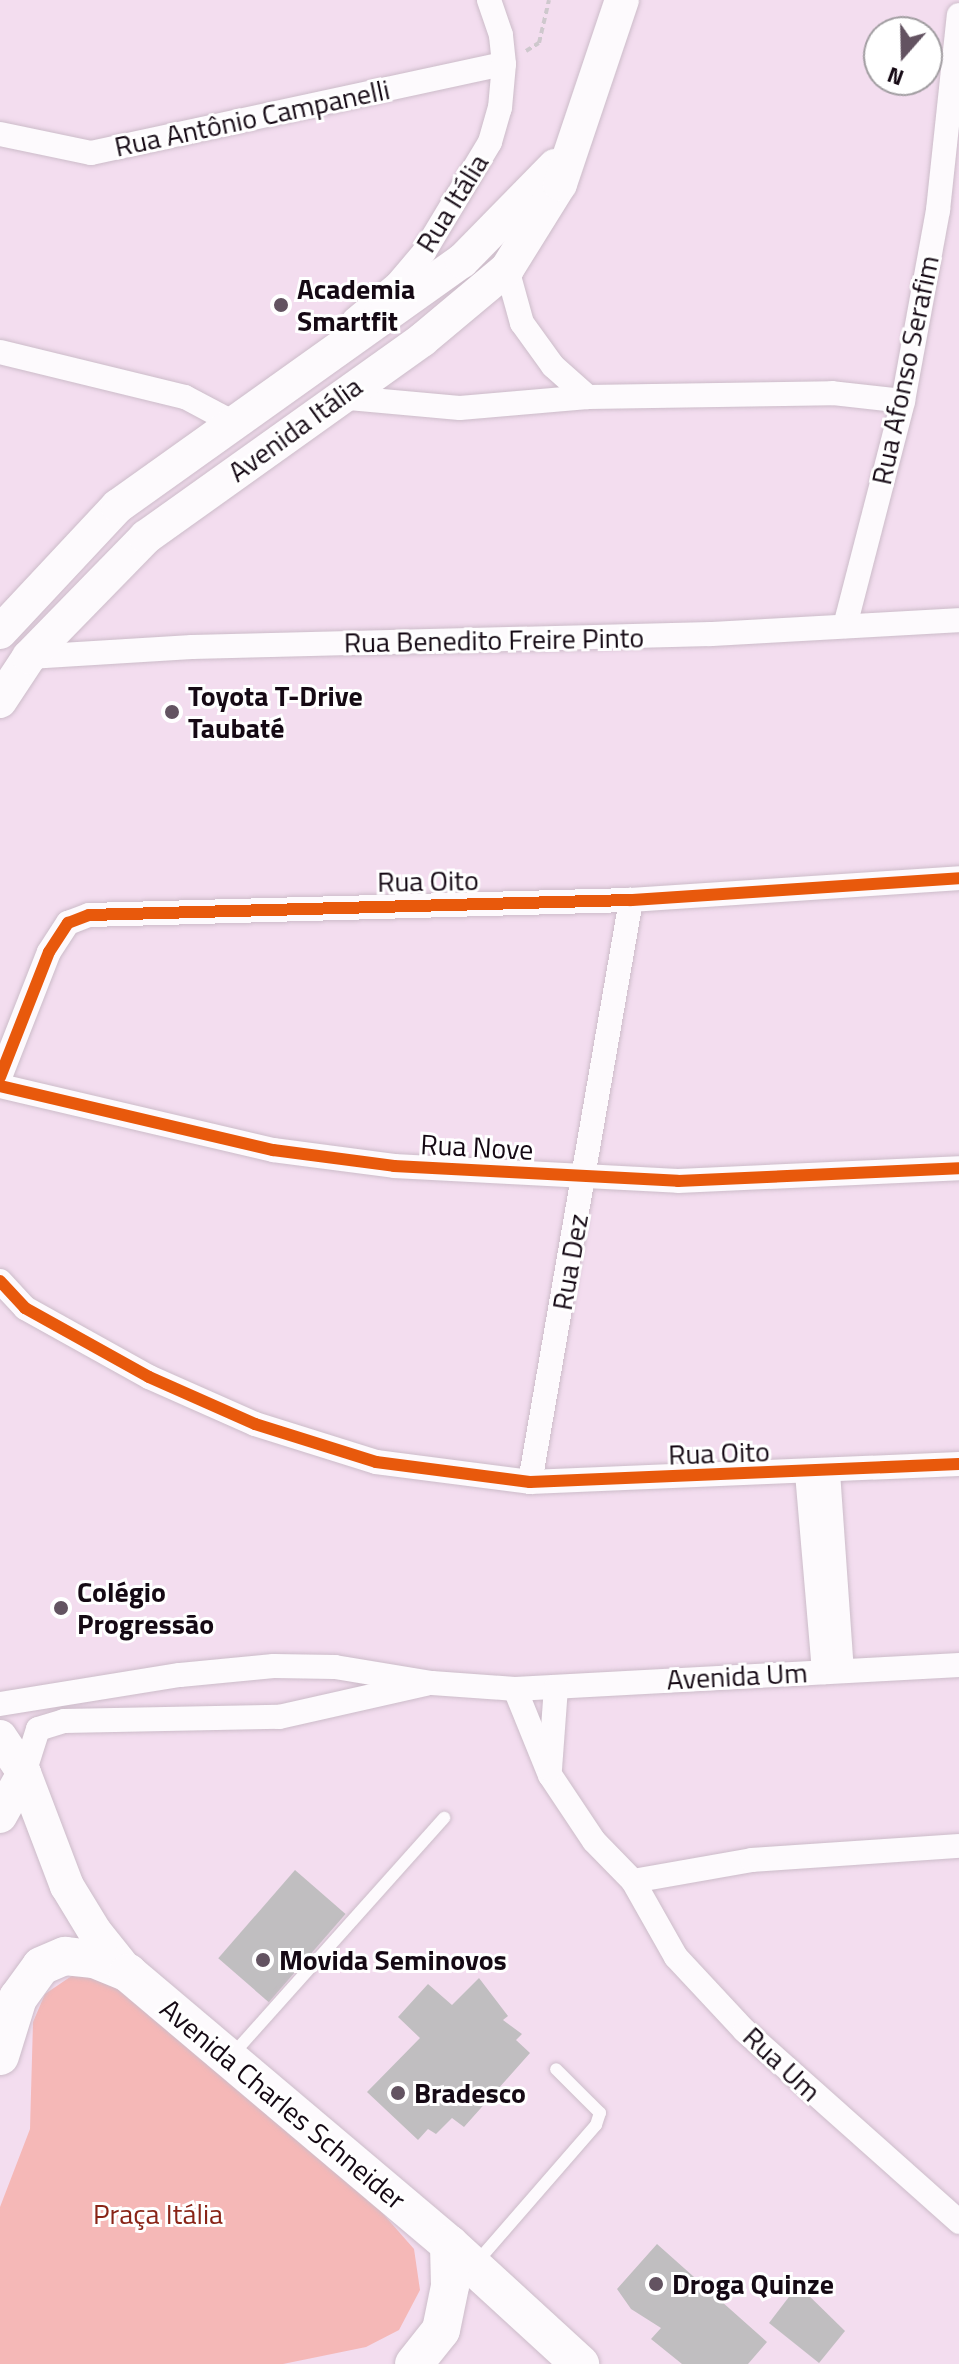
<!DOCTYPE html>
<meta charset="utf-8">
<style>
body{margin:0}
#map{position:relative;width:959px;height:2364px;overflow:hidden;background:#f3ddef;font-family:"Titillium Web",sans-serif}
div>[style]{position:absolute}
.green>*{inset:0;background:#f5b8b7}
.building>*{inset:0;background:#c0bec0;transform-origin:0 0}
.path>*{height:4px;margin-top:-2px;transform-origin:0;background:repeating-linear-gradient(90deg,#cec8cd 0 6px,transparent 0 10px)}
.roads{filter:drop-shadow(0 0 2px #ccbcc9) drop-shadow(0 0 2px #ccbcc9)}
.lane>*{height:12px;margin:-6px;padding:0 6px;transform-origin:6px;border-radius:6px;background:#fdfafd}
.street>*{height:24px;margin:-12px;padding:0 12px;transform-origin:12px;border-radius:12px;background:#fdfafd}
.secondary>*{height:34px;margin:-17px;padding:0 17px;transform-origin:17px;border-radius:17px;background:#fdfafd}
.primary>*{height:38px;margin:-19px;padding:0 19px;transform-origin:19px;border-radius:19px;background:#fdfafd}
.cycleway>*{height:12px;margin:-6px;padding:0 6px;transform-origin:6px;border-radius:6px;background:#e8590c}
.dots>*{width:22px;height:22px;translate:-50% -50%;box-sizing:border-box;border:4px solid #fff;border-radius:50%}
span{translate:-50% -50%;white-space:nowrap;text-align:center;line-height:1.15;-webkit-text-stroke:6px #fff;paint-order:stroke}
.street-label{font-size:28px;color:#150914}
.poi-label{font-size:28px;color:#150914;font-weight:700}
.left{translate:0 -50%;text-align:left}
.park-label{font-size:28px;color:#892417}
.north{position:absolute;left:863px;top:16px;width:80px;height:80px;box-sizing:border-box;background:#fff;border:2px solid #a19da1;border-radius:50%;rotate:200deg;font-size:22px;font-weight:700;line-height:32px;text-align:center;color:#150914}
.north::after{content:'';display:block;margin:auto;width:28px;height:36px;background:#635361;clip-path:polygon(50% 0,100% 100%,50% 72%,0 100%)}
</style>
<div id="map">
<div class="green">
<i style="clip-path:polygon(79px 1971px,97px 1971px,370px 2199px,414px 2249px,420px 2290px,399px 2330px,366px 2347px,283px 2364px,0 2364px,0 2207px,30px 2129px,33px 2022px,45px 1994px)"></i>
</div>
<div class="building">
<i style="left:295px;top:1870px;width:67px;height:117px;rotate:41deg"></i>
<i style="clip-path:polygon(479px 1978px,508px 2016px,503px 2020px,522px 2034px,516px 2040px,530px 2053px,464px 2127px,452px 2118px,436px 2134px,428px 2129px,418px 2140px,367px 2092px,420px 2038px,398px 2017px,428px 1984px,452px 2005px)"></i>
<i style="clip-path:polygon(657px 2244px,767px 2342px,748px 2364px,682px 2364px,651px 2339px,661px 2328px,631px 2309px,617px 2289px)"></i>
<i style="clip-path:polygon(798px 2285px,845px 2331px,819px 2363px,769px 2323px)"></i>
</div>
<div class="path">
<i style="left:526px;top:51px;width:15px;rotate:-32deg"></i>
<i style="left:539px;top:43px;width:44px;rotate:-76.9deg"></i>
</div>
<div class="roads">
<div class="lane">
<i style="left:233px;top:2054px;width:317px;rotate:-48.2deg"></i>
<i style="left:476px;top:2263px;width:183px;rotate:-49deg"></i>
<i style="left:596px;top:2125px;width:13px;rotate:-72deg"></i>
<i style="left:600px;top:2113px;width:62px;rotate:-135deg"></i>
</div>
<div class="street">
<i style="left:0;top:134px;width:93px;rotate:11.8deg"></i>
<i style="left:91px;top:153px;width:422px;rotate:-12.2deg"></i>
<i style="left:507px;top:269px;width:56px;rotate:74.5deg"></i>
<i style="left:522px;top:323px;width:53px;rotate:54.2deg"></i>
<i style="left:553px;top:366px;width:47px;rotate:41.5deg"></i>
<i style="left:354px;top:320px;width:56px;rotate:-39.9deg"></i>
<i style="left:397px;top:284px;width:42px;rotate:-49.8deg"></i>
<i style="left:424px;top:252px;width:128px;rotate:-59deg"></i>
<i style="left:490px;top:142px;width:35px;rotate:-74deg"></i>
<i style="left:500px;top:108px;width:44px;rotate:-84.8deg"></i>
<i style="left:504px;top:64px;width:29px;rotate:-96deg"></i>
<i style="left:501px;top:35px;width:37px;rotate:-109deg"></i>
<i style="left:0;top:352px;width:190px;rotate:13.7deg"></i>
<i style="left:185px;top:397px;width:53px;rotate:28deg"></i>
<i style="left:232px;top:422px;width:14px;rotate:-39deg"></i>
<i style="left:338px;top:397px;width:122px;rotate:5.2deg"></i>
<i style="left:460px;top:408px;width:128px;rotate:-4.9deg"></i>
<i style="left:588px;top:397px;width:244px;rotate:-0.9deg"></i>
<i style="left:832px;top:393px;width:71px;rotate:6.4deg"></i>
<i style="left:845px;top:626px;width:232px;rotate:-75.5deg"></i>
<i style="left:903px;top:401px;width:194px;rotate:-79.6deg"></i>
<i style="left:938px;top:210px;width:196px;rotate:-83.9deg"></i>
<i style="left:29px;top:657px;width:163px;rotate:-3.5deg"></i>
<i style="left:192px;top:647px;width:519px;rotate:-1.43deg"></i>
<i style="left:711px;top:634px;width:248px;rotate:-3.2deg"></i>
<i style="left:0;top:1077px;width:134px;rotate:-68.6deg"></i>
<i style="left:49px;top:952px;width:35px;rotate:-57deg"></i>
<i style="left:68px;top:923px;width:22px;rotate:-21deg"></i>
<i style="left:89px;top:915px;width:542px;rotate:-1.59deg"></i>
<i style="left:631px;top:900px;width:329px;rotate:-3.8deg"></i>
<i style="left:0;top:1086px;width:280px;rotate:13.2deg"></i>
<i style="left:273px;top:1150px;width:122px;rotate:7.5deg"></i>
<i style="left:394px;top:1166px;width:284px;rotate:3deg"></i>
<i style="left:678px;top:1181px;width:281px;rotate:-2.6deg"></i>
<i style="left:0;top:1281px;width:37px;rotate:47deg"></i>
<i style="left:25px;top:1308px;width:142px;rotate:29.1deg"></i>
<i style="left:149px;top:1377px;width:116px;rotate:23.9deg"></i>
<i style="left:255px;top:1424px;width:127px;rotate:17.4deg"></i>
<i style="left:376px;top:1462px;width:155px;rotate:7.4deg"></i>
<i style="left:530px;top:1482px;width:429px;rotate:-2.4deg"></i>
<i style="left:828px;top:1472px;width:199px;rotate:86deg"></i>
<i style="left:807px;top:1473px;width:200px;rotate:85.1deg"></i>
<i style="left:530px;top:1482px;width:591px;rotate:-80.15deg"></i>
<i style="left:515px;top:1689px;width:93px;rotate:67.9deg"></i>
<i style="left:550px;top:1775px;width:79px;rotate:56.3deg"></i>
<i style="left:594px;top:1841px;width:56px;rotate:45.7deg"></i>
<i style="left:633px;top:1881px;width:87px;rotate:60.5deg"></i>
<i style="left:676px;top:1957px;width:101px;rotate:47deg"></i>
<i style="left:745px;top:2031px;width:287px;rotate:41.7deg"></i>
<i style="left:0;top:1704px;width:182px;rotate:-9.2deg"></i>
<i style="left:180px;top:1675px;width:94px;rotate:-5.5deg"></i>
<i style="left:274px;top:1666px;width:61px;rotate:0.9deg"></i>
<i style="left:335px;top:1667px;width:98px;rotate:9.4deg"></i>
<i style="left:432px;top:1683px;width:83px;rotate:4.1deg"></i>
<i style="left:515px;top:1689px;width:445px;rotate:-3.1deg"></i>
<i style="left:550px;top:1769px;width:82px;rotate:-85.8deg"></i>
<i style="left:24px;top:1773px;width:46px;rotate:-72.3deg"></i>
<i style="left:38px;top:1729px;width:27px;rotate:-17deg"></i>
<i style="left:64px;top:1721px;width:215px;rotate:-1.1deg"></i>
<i style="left:279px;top:1717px;width:151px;rotate:-12.7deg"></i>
<i style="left:633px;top:1881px;width:121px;rotate:-10deg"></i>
<i style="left:752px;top:1860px;width:207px;rotate:-3.9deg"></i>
</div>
<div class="secondary">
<i style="left:0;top:632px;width:173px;rotate:-46.9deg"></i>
<i style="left:118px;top:506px;width:422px;rotate:-35.5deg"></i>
<i style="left:462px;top:261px;width:133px;rotate:-45.6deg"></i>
<i style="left:0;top:701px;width:53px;rotate:-56.6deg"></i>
<i style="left:29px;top:657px;width:168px;rotate:-45.7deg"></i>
<i style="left:146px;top:537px;width:339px;rotate:-35.5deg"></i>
<i style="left:422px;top:340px;width:111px;rotate:-39.9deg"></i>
<i style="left:507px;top:269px;width:100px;rotate:-58.1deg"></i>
<i style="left:560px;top:184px;width:194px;rotate:-71.4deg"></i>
<i style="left:0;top:1737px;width:43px;rotate:56.3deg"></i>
<i style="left:24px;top:1773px;width:121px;rotate:69.2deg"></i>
<i style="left:67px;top:1886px;width:54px;rotate:58.7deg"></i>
<i style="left:95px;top:1932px;width:53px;rotate:51.2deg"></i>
<i style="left:0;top:1816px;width:49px;rotate:-60.8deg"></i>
</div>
<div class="primary">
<i style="left:0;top:2056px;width:61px;rotate:-72.8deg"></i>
<i style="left:18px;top:1998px;width:39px;rotate:-54deg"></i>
<i style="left:41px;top:1966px;width:26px;rotate:-23deg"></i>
<i style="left:65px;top:1956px;width:29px;rotate:6deg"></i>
<i style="left:94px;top:1959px;width:37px;rotate:22deg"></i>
<i style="left:128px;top:1973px;width:420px;rotate:40.2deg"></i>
<i style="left:449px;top:2244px;width:178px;rotate:42.5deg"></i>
<i style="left:414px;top:2364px;width:43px;rotate:-51.5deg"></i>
<i style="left:441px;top:2330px;width:45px;rotate:-78.4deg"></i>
<i style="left:450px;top:2286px;width:42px;rotate:-91.4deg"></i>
</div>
</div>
<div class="cycleway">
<i style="left:0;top:1077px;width:134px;rotate:-68.6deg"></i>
<i style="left:49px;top:952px;width:35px;rotate:-57deg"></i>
<i style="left:68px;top:923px;width:22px;rotate:-21deg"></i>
<i style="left:89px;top:915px;width:542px;rotate:-1.59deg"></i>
<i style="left:631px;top:900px;width:329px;rotate:-3.8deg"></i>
<i style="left:0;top:1086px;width:280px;rotate:13.2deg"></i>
<i style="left:273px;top:1150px;width:122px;rotate:7.5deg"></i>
<i style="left:394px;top:1166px;width:284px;rotate:3deg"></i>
<i style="left:678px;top:1181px;width:281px;rotate:-2.6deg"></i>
<i style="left:0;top:1281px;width:37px;rotate:47deg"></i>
<i style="left:25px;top:1308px;width:142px;rotate:29.1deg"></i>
<i style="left:149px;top:1377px;width:116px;rotate:23.9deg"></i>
<i style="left:255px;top:1424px;width:127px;rotate:17.4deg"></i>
<i style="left:376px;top:1462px;width:155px;rotate:7.4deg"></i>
<i style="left:530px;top:1482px;width:429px;rotate:-2.4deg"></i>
</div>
<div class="dots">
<i style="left:281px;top:305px;background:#635361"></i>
<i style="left:172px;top:712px;background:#635361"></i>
<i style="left:61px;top:1608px;background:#635361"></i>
<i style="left:263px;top:1960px;background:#635361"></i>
<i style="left:398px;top:2093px;background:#635361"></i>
<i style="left:656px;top:2284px;background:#635361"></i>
</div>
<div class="street-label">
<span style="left:252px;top:118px;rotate:-12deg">Rua Antônio Campanelli</span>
<span style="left:452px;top:203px;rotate:-58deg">Rua Itália</span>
<span style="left:905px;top:370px;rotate:-78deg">Rua Afonso Serafim</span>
<span style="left:295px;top:429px;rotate:-36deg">Avenida Itália</span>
<span style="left:494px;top:640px;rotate:-1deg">Rua Benedito Freire Pinto</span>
<span style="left:428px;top:881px;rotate:-1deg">Rua Oito</span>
<span style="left:477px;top:1147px;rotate:3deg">Rua Nove</span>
<span style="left:570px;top:1262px;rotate:-80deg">Rua Dez</span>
<span style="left:719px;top:1453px;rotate:-2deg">Rua Oito</span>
<span style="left:737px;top:1676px;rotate:-3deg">Avenida Um</span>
<span style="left:782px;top:2064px;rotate:43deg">Rua Um</span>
<span style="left:283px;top:2104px;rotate:40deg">Avenida Charles Schneider</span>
</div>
<div class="poi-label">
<span class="left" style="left:297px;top:305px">Academia<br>Smartfit</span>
<span class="left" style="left:188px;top:712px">Toyota T-Drive<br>Taubaté</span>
<span class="left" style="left:77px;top:1608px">Colégio<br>Progressão</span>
<span class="left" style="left:279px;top:1960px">Movida Seminovos</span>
<span class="left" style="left:414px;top:2093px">Bradesco</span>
<span class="left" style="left:672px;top:2284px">Droga Quinze</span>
</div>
<div class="park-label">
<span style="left:158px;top:2214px">Praça Itália</span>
</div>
<div class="north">N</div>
</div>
